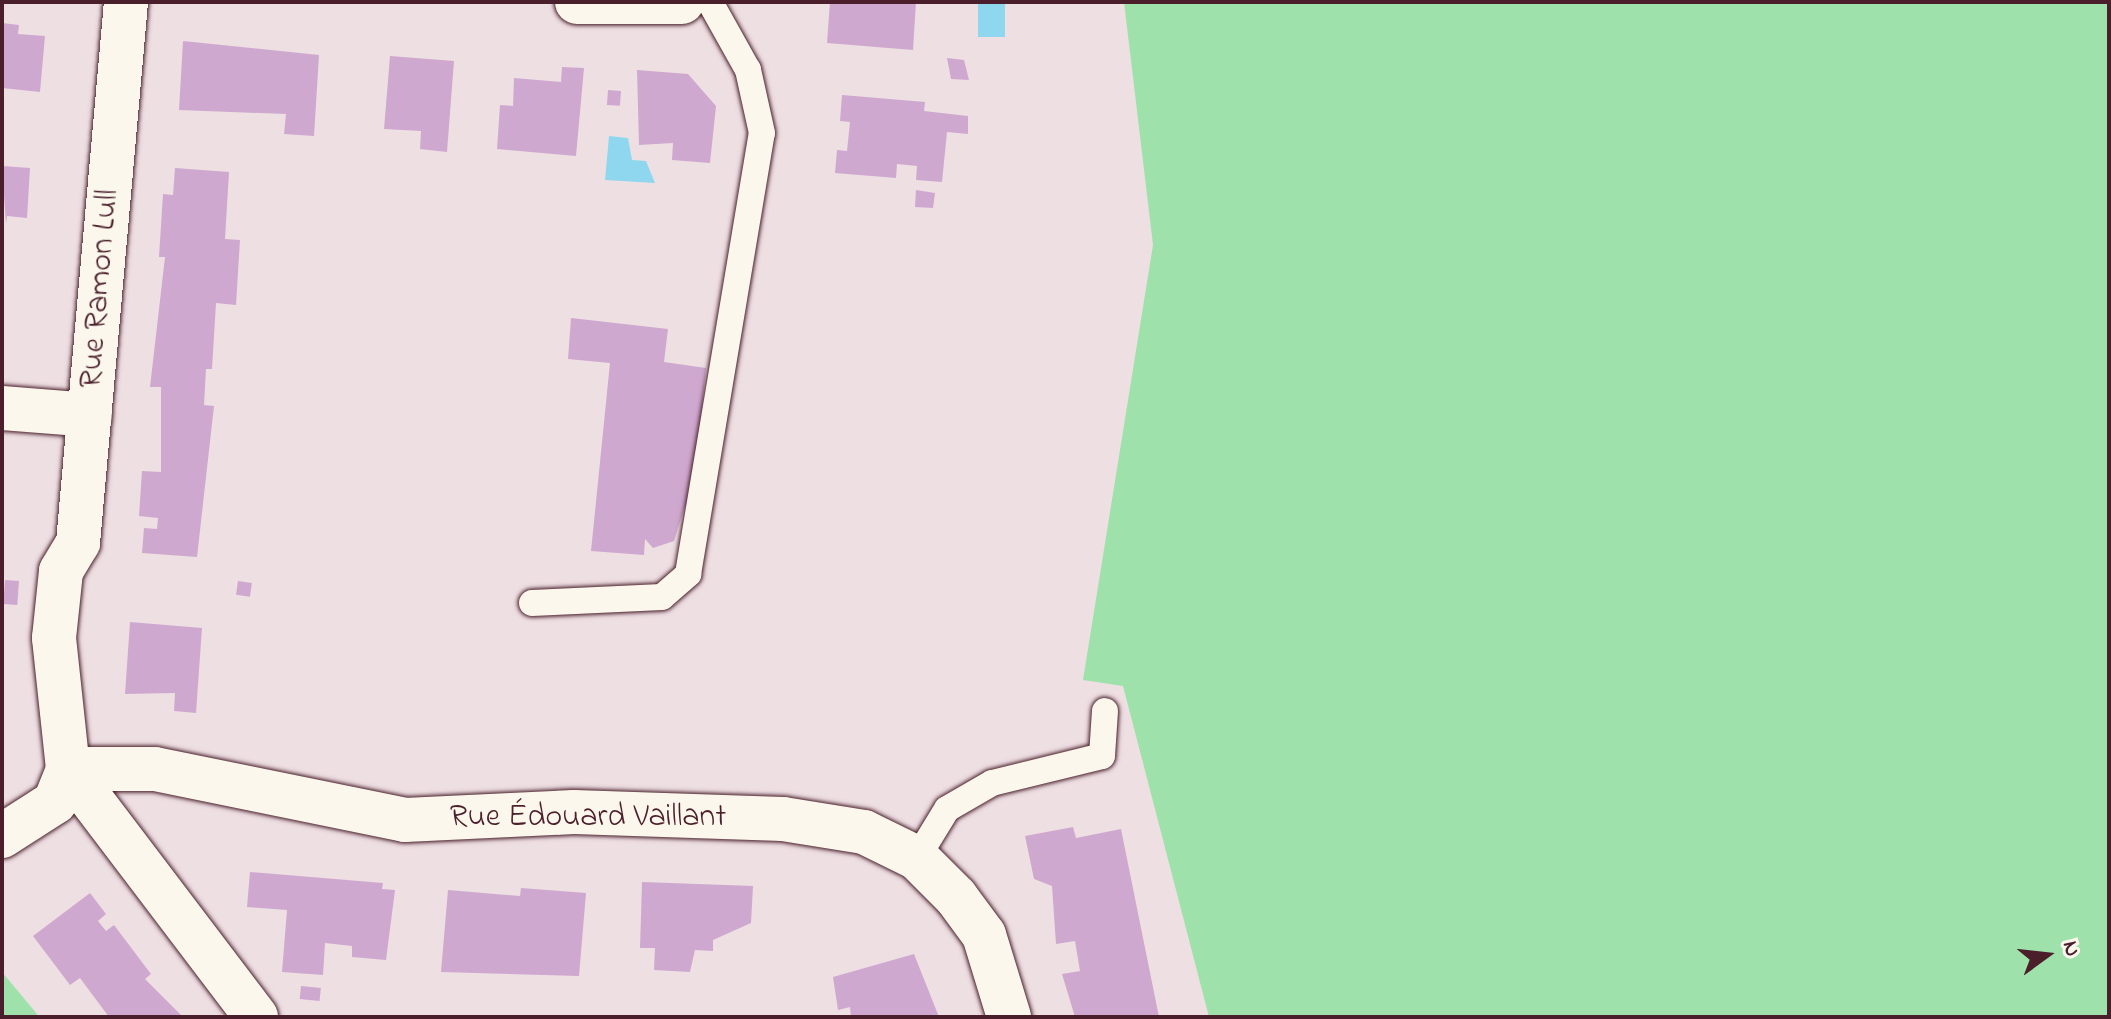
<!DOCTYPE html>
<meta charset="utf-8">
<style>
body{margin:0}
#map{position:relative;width:2111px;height:1019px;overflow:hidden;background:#eedfe3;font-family:"Indie Flower",sans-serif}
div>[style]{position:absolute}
.green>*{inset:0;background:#9fe1ab}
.water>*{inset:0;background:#8ed7ef;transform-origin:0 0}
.building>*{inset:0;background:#cfa8cf;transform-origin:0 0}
.roads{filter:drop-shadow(0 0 2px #4a1f2b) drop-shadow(0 0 2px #4a1f2b)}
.lane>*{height:26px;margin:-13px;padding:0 13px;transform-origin:13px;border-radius:13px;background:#fbf7ec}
.street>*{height:44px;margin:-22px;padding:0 22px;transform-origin:22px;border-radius:22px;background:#fbf7ec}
span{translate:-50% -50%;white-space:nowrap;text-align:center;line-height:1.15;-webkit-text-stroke:6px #fbf7ec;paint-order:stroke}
.street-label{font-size:32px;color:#4a1f2b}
.frame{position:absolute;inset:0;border:4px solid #4a1f2b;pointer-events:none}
.north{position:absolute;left:2007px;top:915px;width:80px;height:80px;-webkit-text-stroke:6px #fbf7ec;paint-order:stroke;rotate:75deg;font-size:22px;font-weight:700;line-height:32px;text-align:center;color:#4a1f2b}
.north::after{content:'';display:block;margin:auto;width:28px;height:36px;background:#4a1f2b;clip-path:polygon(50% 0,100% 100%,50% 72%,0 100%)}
</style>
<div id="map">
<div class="green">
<i style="clip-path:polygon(1124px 2px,2109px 2px,2109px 1017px,1209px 1017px,1123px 686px,1083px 680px,1153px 245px)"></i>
<i style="clip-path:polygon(2px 972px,37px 1014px,39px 1017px,2px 1017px)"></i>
</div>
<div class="water">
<i style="left:978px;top:2px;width:27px;height:35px"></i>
<i style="clip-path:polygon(609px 136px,628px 138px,632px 160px,646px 161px,655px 183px,605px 180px)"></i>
</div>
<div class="building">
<i style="clip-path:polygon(830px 2px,916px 2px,913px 50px,827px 43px)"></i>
<i style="clip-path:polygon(2px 23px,19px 25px,18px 34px,45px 36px,40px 92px,2px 88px)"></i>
<i style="clip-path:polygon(183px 41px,319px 55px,314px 136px,284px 134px,286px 114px,179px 110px)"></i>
<i style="clip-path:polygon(390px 56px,454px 61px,447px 152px,420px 149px,421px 131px,384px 129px)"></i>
<i style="clip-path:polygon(947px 58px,964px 60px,969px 80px,951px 79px)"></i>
<i style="clip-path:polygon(562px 67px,584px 68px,576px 156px,497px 149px,500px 105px,513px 106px,514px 78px,561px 82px)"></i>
<i style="clip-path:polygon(637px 70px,688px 74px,716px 106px,710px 163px,672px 160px,673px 143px,639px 145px)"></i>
<i style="left:608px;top:90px;width:13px;height:15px;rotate:4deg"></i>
<i style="clip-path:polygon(842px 95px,925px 102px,924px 111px,968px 116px,968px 134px,947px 132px,942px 182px,916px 180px,917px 166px,897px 164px,896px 178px,835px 173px,837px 150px,847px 151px,850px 122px,840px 121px)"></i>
<i style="clip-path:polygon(2px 166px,30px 168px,27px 218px,7px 216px,6px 224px)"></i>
<i style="clip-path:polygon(175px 168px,229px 172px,225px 239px,240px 240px,236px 305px,216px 303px,212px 369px,206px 369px,204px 405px,214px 406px,197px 557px,142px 553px,144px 528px,157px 529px,158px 518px,139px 516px,142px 471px,161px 472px,161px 387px,150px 387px,165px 257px,159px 257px,163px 194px,173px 195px)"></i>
<i style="clip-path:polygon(916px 190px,935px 193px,933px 208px,915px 207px)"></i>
<i style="clip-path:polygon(571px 318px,668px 329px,664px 362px,706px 368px,692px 507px,685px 506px,674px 541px,653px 548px,645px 539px,644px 555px,591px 551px,610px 363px,568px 359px)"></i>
<i style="left:5px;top:580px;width:14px;height:24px;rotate:4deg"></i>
<i style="left:238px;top:581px;width:14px;height:14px;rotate:8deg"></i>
<i style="clip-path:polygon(130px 622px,202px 628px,196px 713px,174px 711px,175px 693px,125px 694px)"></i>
<i style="clip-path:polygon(1073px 827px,1076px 838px,1121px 829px,1159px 1017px,1075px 1017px,1062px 974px,1080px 971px,1075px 941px,1056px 944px,1052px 886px,1034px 879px,1025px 836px)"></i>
<i style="clip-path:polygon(250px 872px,383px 883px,382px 889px,395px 890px,386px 960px,352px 957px,352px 946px,325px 943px,323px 975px,282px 972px,287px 910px,247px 907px)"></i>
<i style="clip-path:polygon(642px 882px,753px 886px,751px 923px,713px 940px,713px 951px,695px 950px,690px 972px,654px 970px,655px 948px,640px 948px)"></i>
<i style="clip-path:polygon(521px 888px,586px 893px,579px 976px,441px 972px,448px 890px,520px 896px)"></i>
<i style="clip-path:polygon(90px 893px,106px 914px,98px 921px,106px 931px,114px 925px,151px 974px,145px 979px,183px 1017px,109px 1017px,80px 978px,70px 985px,33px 936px)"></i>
<i style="clip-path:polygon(914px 954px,939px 1017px,851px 1017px,850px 1007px,838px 1010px,833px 977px)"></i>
<i style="left:301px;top:986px;width:20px;height:13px;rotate:6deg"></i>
</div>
<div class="roads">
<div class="lane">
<i style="left:532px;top:603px;width:130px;rotate:-2.6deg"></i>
<i style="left:662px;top:597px;width:35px;rotate:-41deg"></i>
<i style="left:688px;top:574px;width:447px;rotate:-80.5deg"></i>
<i style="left:762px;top:133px;width:65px;rotate:-102.5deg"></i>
<i style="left:748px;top:70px;width:78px;rotate:-119.2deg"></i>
<i style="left:917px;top:858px;width:57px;rotate:-58.5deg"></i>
<i style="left:947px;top:809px;width:52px;rotate:-30deg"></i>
<i style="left:992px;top:783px;width:113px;rotate:-13.8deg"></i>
<i style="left:1102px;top:756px;width:45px;rotate:-86.2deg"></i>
</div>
<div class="street">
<i style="left:577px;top:2px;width:105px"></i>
<i style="left:2px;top:408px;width:88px;rotate:4.5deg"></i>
<i style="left:68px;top:769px;width:87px"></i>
<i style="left:155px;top:769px;width:255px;rotate:11.5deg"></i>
<i style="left:405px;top:820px;width:169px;rotate:-2.7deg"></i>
<i style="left:574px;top:812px;width:209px;rotate:1.9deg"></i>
<i style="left:783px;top:819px;width:82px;rotate:9.1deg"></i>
<i style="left:864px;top:832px;width:59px;rotate:26.1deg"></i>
<i style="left:917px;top:858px;width:55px;rotate:45deg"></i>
<i style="left:956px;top:897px;width:47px;rotate:53.6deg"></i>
<i style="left:984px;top:935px;width:86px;rotate:73deg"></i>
<i style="left:68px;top:769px;width:311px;rotate:52.8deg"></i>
<i style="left:2px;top:836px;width:63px;rotate:-32.7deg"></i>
<i style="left:55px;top:802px;width:35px;rotate:-68deg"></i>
<i style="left:68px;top:769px;width:132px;rotate:-96.1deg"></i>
<i style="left:54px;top:638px;width:67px;rotate:-84deg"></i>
<i style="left:61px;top:571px;width:33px;rotate:-59deg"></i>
<i style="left:78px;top:543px;width:543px;rotate:-84.93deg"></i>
</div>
</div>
<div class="street-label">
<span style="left:101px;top:289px;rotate:-85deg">Rue Ramon Lull</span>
<span style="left:588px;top:818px">Rue Édouard Vaillant</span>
</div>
<div class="frame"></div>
<div class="north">N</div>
</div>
